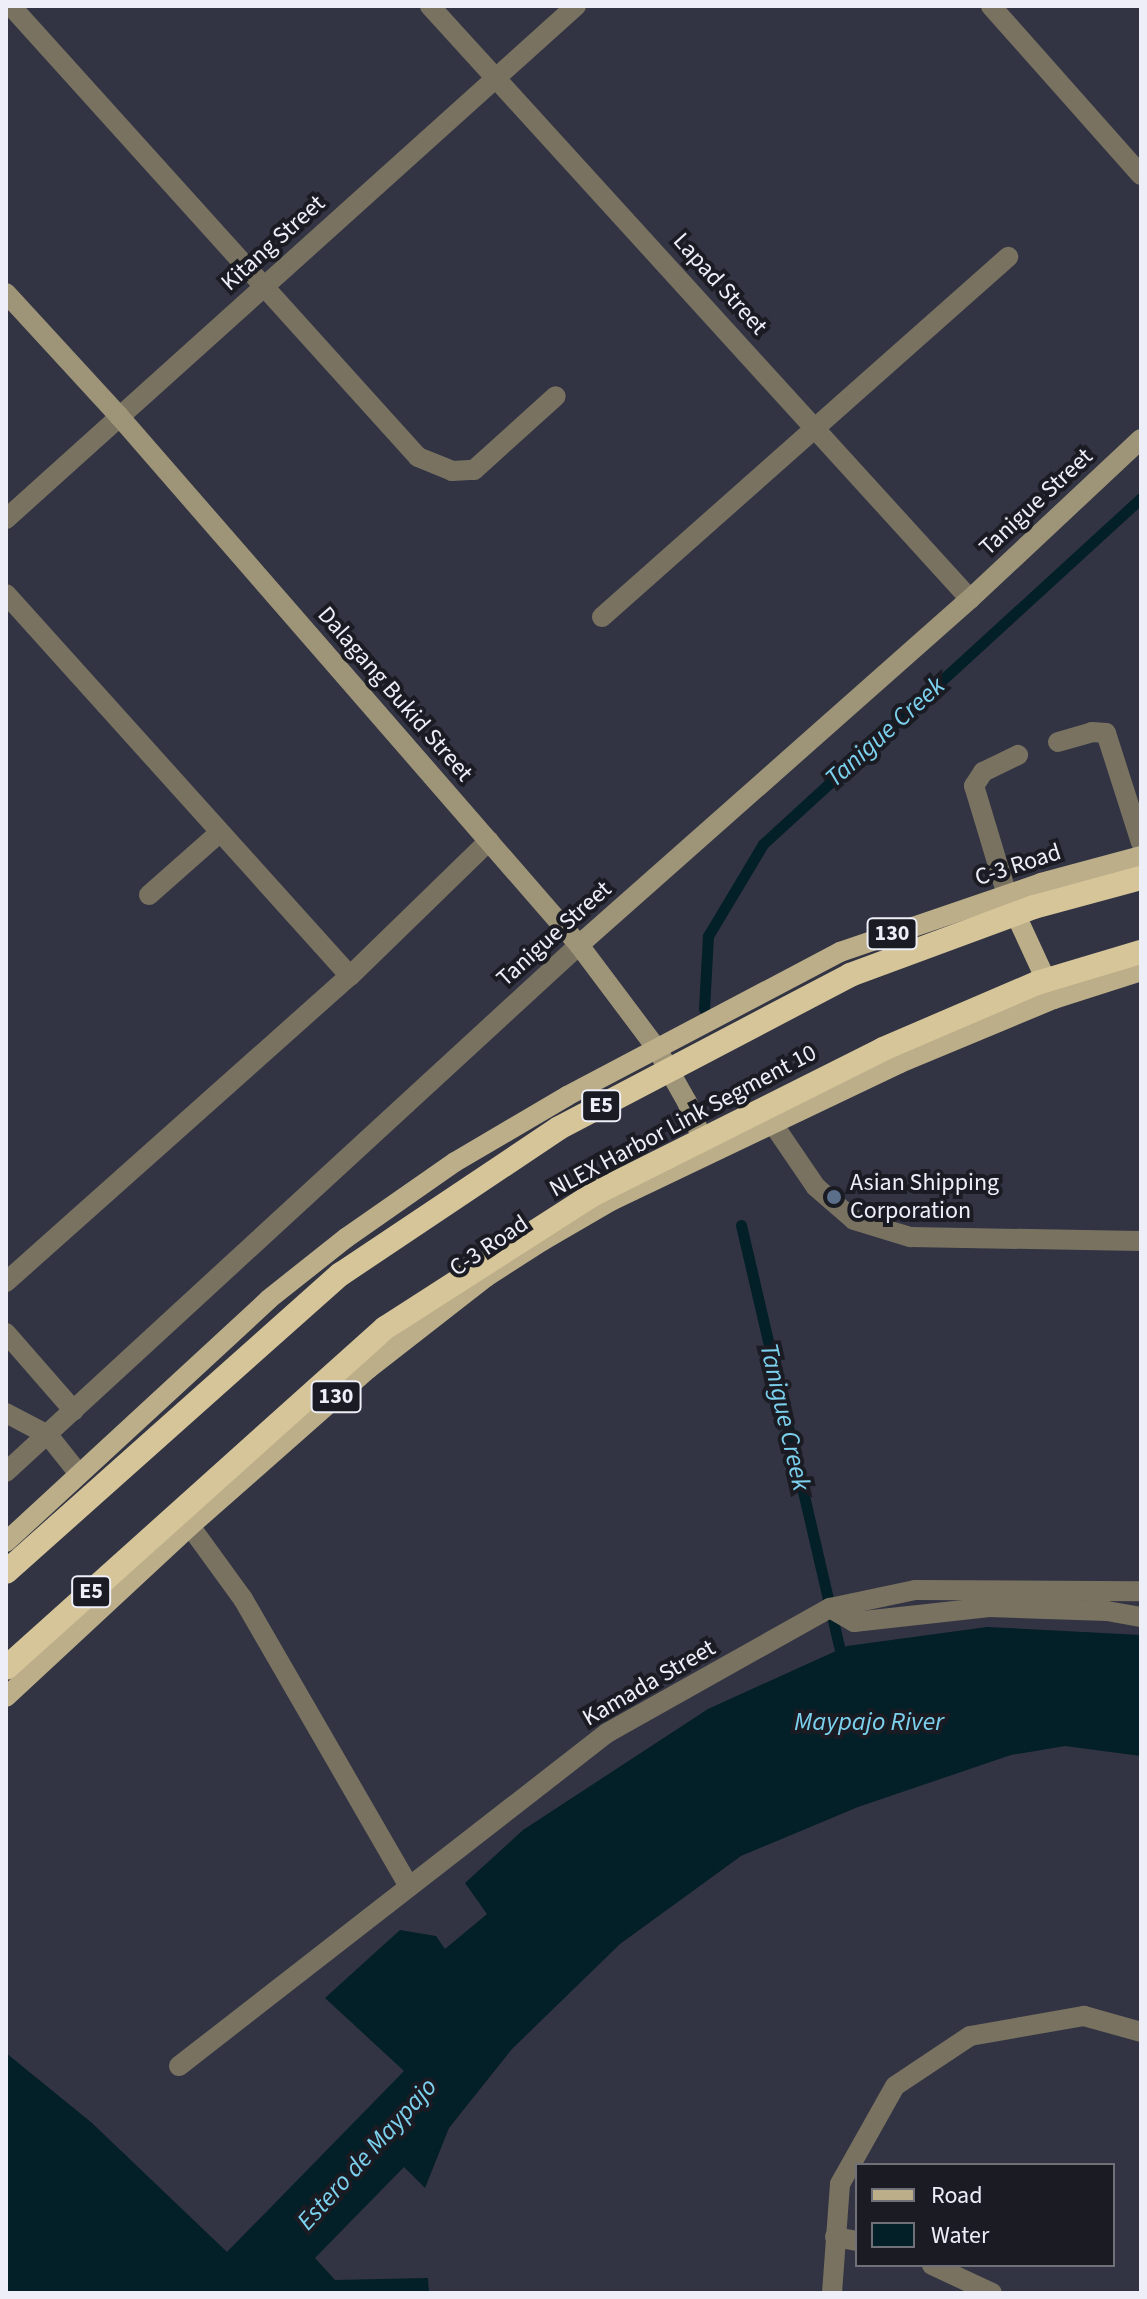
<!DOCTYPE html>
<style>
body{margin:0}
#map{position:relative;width:1147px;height:2299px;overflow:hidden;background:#323443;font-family:"Source Sans 3",sans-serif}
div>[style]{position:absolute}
.water>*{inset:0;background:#031f27}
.stream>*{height:11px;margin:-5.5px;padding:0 5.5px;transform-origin:5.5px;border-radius:5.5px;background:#031f27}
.lane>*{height:20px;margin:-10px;padding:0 10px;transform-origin:10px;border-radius:10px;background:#797260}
.street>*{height:20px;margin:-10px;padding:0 10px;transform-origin:10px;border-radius:10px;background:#797260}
.secondary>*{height:20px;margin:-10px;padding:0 10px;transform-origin:10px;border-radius:10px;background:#9e9477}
.primary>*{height:20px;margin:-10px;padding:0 10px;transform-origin:10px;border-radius:10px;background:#bbae89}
.highway>*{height:24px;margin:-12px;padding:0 12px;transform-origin:12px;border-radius:12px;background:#d6c599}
.dots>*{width:22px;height:22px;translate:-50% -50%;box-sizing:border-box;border:4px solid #1b1c23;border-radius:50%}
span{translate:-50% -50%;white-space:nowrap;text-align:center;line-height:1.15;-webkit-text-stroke:8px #1b1c23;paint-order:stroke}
.shield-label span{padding:2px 6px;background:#1b1c23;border:2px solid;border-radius:6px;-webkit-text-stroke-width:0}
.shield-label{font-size:22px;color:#edeef8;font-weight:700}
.street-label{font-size:24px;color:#edeef8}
.poi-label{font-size:24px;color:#edeef8}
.left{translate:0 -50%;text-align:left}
.water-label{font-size:26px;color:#7cd1ee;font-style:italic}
.frame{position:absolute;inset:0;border:8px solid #edeef8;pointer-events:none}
.legend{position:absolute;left:855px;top:2163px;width:260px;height:104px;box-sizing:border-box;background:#1b1c23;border:2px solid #6f7078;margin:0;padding:10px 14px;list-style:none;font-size:24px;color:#edeef8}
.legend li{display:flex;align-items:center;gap:16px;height:40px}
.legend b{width:40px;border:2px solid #6f7078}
</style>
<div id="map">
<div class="water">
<i style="clip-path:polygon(987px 1627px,1141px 1635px,1141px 1756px,1065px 1746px,1011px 1755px,858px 1807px,741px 1856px,620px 1944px,512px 2049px,449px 2128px,425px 2188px,404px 2167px,315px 2258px,335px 2280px,428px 2278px,429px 2293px,6px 2293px,6px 2053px,92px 2123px,227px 2252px,404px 2071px,325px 1998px,400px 1930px,436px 1936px,445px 1949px,487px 1914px,465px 1883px,523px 1830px,708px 1709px,847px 1646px)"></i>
</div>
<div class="stream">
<i style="left:704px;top:1009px;width:73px;rotate:-86.9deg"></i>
<i style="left:708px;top:936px;width:107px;rotate:-59.1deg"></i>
<i style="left:763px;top:844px;width:512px;rotate:-42.47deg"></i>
<i style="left:741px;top:1225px;width:452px;rotate:76.9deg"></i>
</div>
<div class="lane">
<i style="left:1058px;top:742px;width:35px;rotate:-16deg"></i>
<i style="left:1092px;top:732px;width:14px;rotate:4deg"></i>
<i style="left:1106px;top:733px;width:115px;rotate:72.3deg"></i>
<i style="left:1007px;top:895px;width:114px;rotate:-106.8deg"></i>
<i style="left:974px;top:786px;width:17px;rotate:-57deg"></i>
<i style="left:983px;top:772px;width:39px;rotate:-26deg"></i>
<i style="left:773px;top:1124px;width:76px;rotate:55.7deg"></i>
<i style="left:816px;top:1187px;width:50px;rotate:41deg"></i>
<i style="left:854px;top:1220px;width:59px;rotate:16.9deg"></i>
<i style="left:910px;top:1237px;width:230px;rotate:1deg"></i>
<i style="left:6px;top:1413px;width:47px;rotate:27.6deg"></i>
<i style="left:48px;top:1435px;width:50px;rotate:51.5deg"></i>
<i style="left:190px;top:1526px;width:90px;rotate:54deg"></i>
<i style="left:243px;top:1599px;width:332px;rotate:60deg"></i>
</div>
<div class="street">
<i style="left:11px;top:6px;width:607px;rotate:47.94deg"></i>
<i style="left:418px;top:457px;width:37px;rotate:22deg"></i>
<i style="left:452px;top:471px;width:22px;rotate:-3deg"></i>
<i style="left:474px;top:470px;width:110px;rotate:-42.1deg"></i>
<i style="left:430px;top:6px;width:802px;rotate:47.68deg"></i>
<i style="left:991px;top:6px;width:226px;rotate:48.4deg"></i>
<i style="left:6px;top:519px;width:767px;rotate:-41.99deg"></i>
<i style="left:6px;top:594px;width:514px;rotate:48deg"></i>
<i style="left:602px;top:617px;width:543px;rotate:-41.56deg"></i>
<i style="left:149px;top:895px;width:94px;rotate:-41.5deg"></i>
<i style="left:6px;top:1282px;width:460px;rotate:-41.7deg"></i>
<i style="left:350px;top:976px;width:194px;rotate:-44.2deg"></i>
<i style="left:6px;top:1333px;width:103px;rotate:48.9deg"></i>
<i style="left:6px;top:1472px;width:778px;rotate:-42.61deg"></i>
<i style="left:830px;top:1608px;width:28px;rotate:30deg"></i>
<i style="left:854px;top:1622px;width:136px;rotate:-6.3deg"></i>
<i style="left:989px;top:1607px;width:118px;rotate:1.9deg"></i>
<i style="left:1107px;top:1611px;width:35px;rotate:10deg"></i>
<i style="left:179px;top:2066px;width:542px;rotate:-37.88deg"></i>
<i style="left:607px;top:1733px;width:256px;rotate:-29.3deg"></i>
<i style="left:830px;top:1608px;width:87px;rotate:-12deg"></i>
<i style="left:915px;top:1590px;width:226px;rotate:0.3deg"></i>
<i style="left:835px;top:2237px;width:22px;rotate:10deg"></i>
<i style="left:932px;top:2265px;width:66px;rotate:25deg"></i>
<i style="left:832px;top:2293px;width:109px;rotate:-85.8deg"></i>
<i style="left:840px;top:2184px;width:112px;rotate:-60.7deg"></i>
<i style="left:895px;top:2086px;width:90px;rotate:-33.7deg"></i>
<i style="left:970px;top:2036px;width:116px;rotate:-10deg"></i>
<i style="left:1084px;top:2016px;width:59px;rotate:15.7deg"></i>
</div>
<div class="secondary">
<i style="left:6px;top:293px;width:167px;rotate:47.4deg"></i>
<i style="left:119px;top:416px;width:701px;rotate:48.99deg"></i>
<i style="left:579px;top:945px;width:130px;rotate:53.1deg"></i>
<i style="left:657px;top:1049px;width:61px;rotate:60.5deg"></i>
<i style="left:687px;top:1102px;width:53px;rotate:67.8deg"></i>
<i style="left:579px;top:945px;width:522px;rotate:-41.51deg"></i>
<i style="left:970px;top:599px;width:234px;rotate:-43.1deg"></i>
</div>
<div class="primary">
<i style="left:1009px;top:900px;width:100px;rotate:65.2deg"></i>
<i style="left:6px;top:1542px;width:358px;rotate:-42.7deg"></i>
<i style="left:269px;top:1299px;width:98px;rotate:-38.4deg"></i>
<i style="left:346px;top:1238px;width:133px;rotate:-34.9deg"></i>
<i style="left:455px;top:1162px;width:130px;rotate:-30.5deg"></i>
<i style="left:567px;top:1096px;width:309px;rotate:-27.8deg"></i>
<i style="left:840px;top:952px;width:213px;rotate:-18.9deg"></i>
<i style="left:1041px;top:883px;width:104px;rotate:-15.1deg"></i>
<i style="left:6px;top:1697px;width:251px;rotate:-42.9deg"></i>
<i style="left:190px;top:1526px;width:237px;rotate:-41.4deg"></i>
<i style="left:368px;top:1369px;width:150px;rotate:-37.9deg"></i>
<i style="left:486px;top:1277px;width:67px;rotate:-32.7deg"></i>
<i style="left:542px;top:1241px;width:80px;rotate:-30.1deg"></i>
<i style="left:611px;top:1201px;width:320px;rotate:-25.5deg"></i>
<i style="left:900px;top:1063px;width:167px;rotate:-22.6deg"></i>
<i style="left:1054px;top:999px;width:91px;rotate:-17.8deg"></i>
</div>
<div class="highway">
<i style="left:6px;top:1572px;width:448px;rotate:-41.7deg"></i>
<i style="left:341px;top:1274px;width:262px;rotate:-33.8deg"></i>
<i style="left:559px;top:1128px;width:329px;rotate:-27.7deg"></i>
<i style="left:850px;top:975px;width:196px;rotate:-20.3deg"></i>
<i style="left:1034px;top:907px;width:111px;rotate:-15.2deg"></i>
<i style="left:6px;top:1668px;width:509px;rotate:-41.9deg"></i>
<i style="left:385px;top:1328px;width:246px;rotate:-32.7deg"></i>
<i style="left:592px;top:1195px;width:326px;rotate:-26.6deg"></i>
<i style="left:883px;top:1049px;width:168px;rotate:-23.2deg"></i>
<i style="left:1037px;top:983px;width:109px;rotate:-16.6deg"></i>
</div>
<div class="dots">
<i style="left:834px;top:1197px;background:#5c6f8a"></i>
</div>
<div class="shield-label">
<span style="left:892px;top:934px">130</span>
<span style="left:601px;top:1106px">E5</span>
<span style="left:336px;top:1397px">130</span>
<span style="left:91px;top:1592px">E5</span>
</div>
<div class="street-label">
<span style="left:273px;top:243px;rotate:-42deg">Kitang Street</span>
<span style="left:720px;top:284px;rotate:48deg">Lapad Street</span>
<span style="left:1036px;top:502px;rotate:-43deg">Tanigue Street</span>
<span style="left:395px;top:694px;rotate:49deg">Dalagang Bukid Street</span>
<span style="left:1018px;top:865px;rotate:-18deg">C-3 Road</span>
<span style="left:554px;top:934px;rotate:-42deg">Tanigue Street</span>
<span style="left:683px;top:1121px;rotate:-28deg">NLEX Harbor Link Segment 10</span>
<span style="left:489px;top:1246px;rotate:-34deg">C-3 Road</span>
<span style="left:649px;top:1683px;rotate:-30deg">Kamada Street</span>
</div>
<div class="poi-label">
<span class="left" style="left:850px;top:1197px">Asian Shipping<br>Corporation</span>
</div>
<div class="water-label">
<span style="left:885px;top:732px;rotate:-42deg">Tanigue Creek</span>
<span style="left:785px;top:1417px;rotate:77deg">Tanigue Creek</span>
<span style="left:869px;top:1722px">Maypajo River</span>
<span style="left:367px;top:2154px;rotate:-48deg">Estero de Maypajo</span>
</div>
<div class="frame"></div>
<ul class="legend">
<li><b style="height:10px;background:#bbae89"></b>Road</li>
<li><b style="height:22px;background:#031f27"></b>Water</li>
</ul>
</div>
